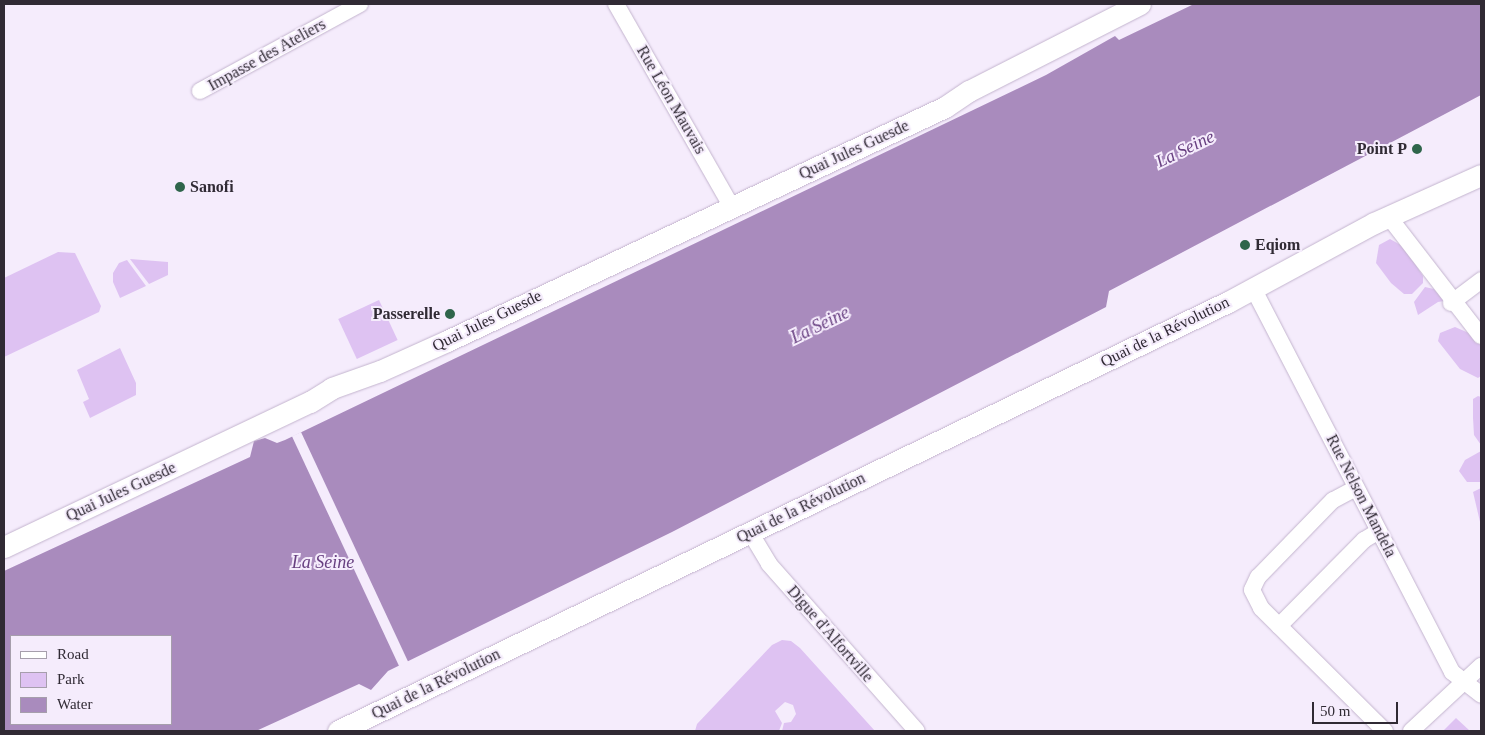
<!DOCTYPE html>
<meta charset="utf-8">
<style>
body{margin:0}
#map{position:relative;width:1485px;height:735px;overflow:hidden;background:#f5ecfc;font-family:Georgia,serif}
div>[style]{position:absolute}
.green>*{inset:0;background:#dec2f2;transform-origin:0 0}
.water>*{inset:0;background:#a98bbd}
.pier>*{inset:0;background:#f5ecfc;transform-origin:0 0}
.roads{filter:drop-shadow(0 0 1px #c3b4ce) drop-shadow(0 0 1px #c3b4ce)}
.minor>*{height:16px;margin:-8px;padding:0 8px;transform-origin:8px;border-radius:8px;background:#fff}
.major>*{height:21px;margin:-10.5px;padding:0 10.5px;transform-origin:10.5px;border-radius:10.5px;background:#fff}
.dots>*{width:14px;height:14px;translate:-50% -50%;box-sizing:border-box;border:2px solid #f5ecfc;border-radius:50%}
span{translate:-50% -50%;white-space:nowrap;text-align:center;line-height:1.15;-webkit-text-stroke:4px #f5ecfc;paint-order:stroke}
.street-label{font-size:16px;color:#302a34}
.poi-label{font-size:16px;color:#302a34;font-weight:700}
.right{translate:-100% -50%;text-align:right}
.left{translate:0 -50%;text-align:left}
.water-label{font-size:18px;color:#684081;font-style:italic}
.frame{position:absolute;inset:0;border:5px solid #302a34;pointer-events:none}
.legend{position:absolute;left:10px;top:635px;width:162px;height:90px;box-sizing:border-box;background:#f5ecfc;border:1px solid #a69eac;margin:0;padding:6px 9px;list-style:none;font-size:15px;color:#302a34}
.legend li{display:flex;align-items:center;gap:10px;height:25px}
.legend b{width:25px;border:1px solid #a69eac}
.scale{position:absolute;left:1312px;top:702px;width:86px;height:22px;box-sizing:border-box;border:2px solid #302a34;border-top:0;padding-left:6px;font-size:15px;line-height:18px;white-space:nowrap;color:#302a34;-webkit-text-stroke:4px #f5ecfc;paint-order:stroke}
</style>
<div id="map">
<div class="green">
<i style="clip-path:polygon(1390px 239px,1404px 247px,1423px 276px,1423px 283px,1412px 294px,1404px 294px,1391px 283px,1376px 263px,1379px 245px)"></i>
<i style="clip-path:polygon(58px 252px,75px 253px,101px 306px,99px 312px,4px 357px,4px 278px)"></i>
<i style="clip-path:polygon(130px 259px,168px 262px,168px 275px,149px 284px)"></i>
<i style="clip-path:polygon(127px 260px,146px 286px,120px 298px,113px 282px,113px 273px,119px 263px)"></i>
<i style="clip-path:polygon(1425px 287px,1434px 289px,1444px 301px,1438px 302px,1418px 315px,1414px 302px)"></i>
<i style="left:379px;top:300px;width:44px;height:45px;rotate:65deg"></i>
<i style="clip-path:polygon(1455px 327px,1471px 334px,1481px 344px,1481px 376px,1478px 378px,1460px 369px,1438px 341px,1440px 333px)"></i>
<i style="clip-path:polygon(120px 348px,136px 383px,136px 395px,90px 418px,83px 402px,89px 399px,77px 370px)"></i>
<i style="clip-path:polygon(1478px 396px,1481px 397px,1481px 445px,1474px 435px,1473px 418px,1473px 399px)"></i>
<i style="clip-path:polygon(1481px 451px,1481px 482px,1467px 482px,1459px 471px,1465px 460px)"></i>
<i style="clip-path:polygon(1481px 488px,1481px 526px,1473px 492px)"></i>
<i style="clip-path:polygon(782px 640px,791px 641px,800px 648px,875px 731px,782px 731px,784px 723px,791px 722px,796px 714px,793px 705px,785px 702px,775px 711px,782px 723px,779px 731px,695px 731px,697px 724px,772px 645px)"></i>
<i style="clip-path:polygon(1456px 718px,1470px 731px,1443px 731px)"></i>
</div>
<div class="water">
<i style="clip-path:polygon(evenodd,1194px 4px,1481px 4px,1481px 95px,1109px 291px,1106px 307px,672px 532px,388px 671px,371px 690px,359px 684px,256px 731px,4px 731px,4px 571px,250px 457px,254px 441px,265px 438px,277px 443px,285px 440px,1046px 75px,1115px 36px,1119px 40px,1194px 4px,11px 636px,171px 636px,171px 724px,11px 724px,11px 636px)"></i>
</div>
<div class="pier">
<i style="left:301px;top:432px;width:254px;height:10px;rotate:65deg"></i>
</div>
<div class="roads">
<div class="minor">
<i style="left:616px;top:4px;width:232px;rotate:60.3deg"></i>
<i style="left:200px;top:91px;width:182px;rotate:-28.5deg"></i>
<i style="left:1392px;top:221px;width:145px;rotate:52.3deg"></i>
<i style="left:1253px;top:288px;width:433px;rotate:62.6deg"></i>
<i style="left:1452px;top:672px;width:37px;rotate:38deg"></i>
<i style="left:1451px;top:303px;width:38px;rotate:-37deg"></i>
<i style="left:1356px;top:488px;width:26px;rotate:152deg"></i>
<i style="left:1333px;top:500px;width:107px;rotate:134.2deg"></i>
<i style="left:1258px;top:577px;width:14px;rotate:115deg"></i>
<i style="left:1252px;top:590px;width:20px;rotate:63deg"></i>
<i style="left:1261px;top:608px;width:175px;rotate:44.8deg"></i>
<i style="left:750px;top:532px;width:37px;rotate:59deg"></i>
<i style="left:769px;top:564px;width:223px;rotate:48.5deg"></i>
<i style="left:1279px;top:626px;width:121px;rotate:-45.3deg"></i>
<i style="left:1364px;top:540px;width:17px;rotate:-31deg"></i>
<i style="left:1411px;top:731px;width:96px;rotate:-42.9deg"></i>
</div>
<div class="major">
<i style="left:4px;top:547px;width:339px;rotate:-25.4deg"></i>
<i style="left:310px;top:402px;width:26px;rotate:-32deg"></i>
<i style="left:332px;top:388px;width:51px;rotate:-19.5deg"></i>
<i style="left:380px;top:371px;width:73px;rotate:-24.1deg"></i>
<i style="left:447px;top:341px;width:550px;rotate:-25.17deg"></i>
<i style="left:945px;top:107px;width:29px;rotate:-34deg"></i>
<i style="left:969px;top:91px;width:192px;rotate:-27deg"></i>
<i style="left:338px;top:731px;width:988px;rotate:-25.74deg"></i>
<i style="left:1228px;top:302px;width:166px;rotate:-28.4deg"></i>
<i style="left:1374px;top:223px;width:117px;rotate:-24.2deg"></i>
</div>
</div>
<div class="dots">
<i style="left:1417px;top:149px;background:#2f654b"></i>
<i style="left:180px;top:187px;background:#2f654b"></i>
<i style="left:1245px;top:245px;background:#2f654b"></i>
<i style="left:450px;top:314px;background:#2f654b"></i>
</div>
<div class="street-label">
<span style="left:267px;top:55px;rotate:-29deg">Impasse des Ateliers</span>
<span style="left:671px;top:100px;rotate:60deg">Rue Léon Mauvais</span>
<span style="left:854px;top:150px;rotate:-25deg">Quai Jules Guesde</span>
<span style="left:487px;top:321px;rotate:-26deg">Quai Jules Guesde</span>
<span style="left:1165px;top:332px;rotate:-26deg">Quai de la Révolution</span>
<span style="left:121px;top:492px;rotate:-25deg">Quai Jules Guesde</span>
<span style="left:1361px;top:496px;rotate:63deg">Rue Nelson Mandela</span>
<span style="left:801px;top:508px;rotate:-26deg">Quai de la Révolution</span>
<span style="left:830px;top:634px;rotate:49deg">Digue d'Alfortville</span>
<span style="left:436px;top:684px;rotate:-26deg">Quai de la Révolution</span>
</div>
<div class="poi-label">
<span class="right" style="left:1407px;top:149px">Point P</span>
<span class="left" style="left:190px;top:187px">Sanofi</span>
<span class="left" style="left:1255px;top:245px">Eqiom</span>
<span class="right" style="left:440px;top:314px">Passerelle</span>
</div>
<div class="water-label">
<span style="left:1185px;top:149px;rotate:-26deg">La Seine</span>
<span style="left:820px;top:325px;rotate:-26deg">La Seine</span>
<span style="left:323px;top:562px">La Seine</span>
</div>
<div class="frame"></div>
<ul class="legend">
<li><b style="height:6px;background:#fff"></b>Road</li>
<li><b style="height:14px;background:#dec2f2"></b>Park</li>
<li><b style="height:14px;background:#a98bbd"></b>Water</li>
</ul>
<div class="scale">50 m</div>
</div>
